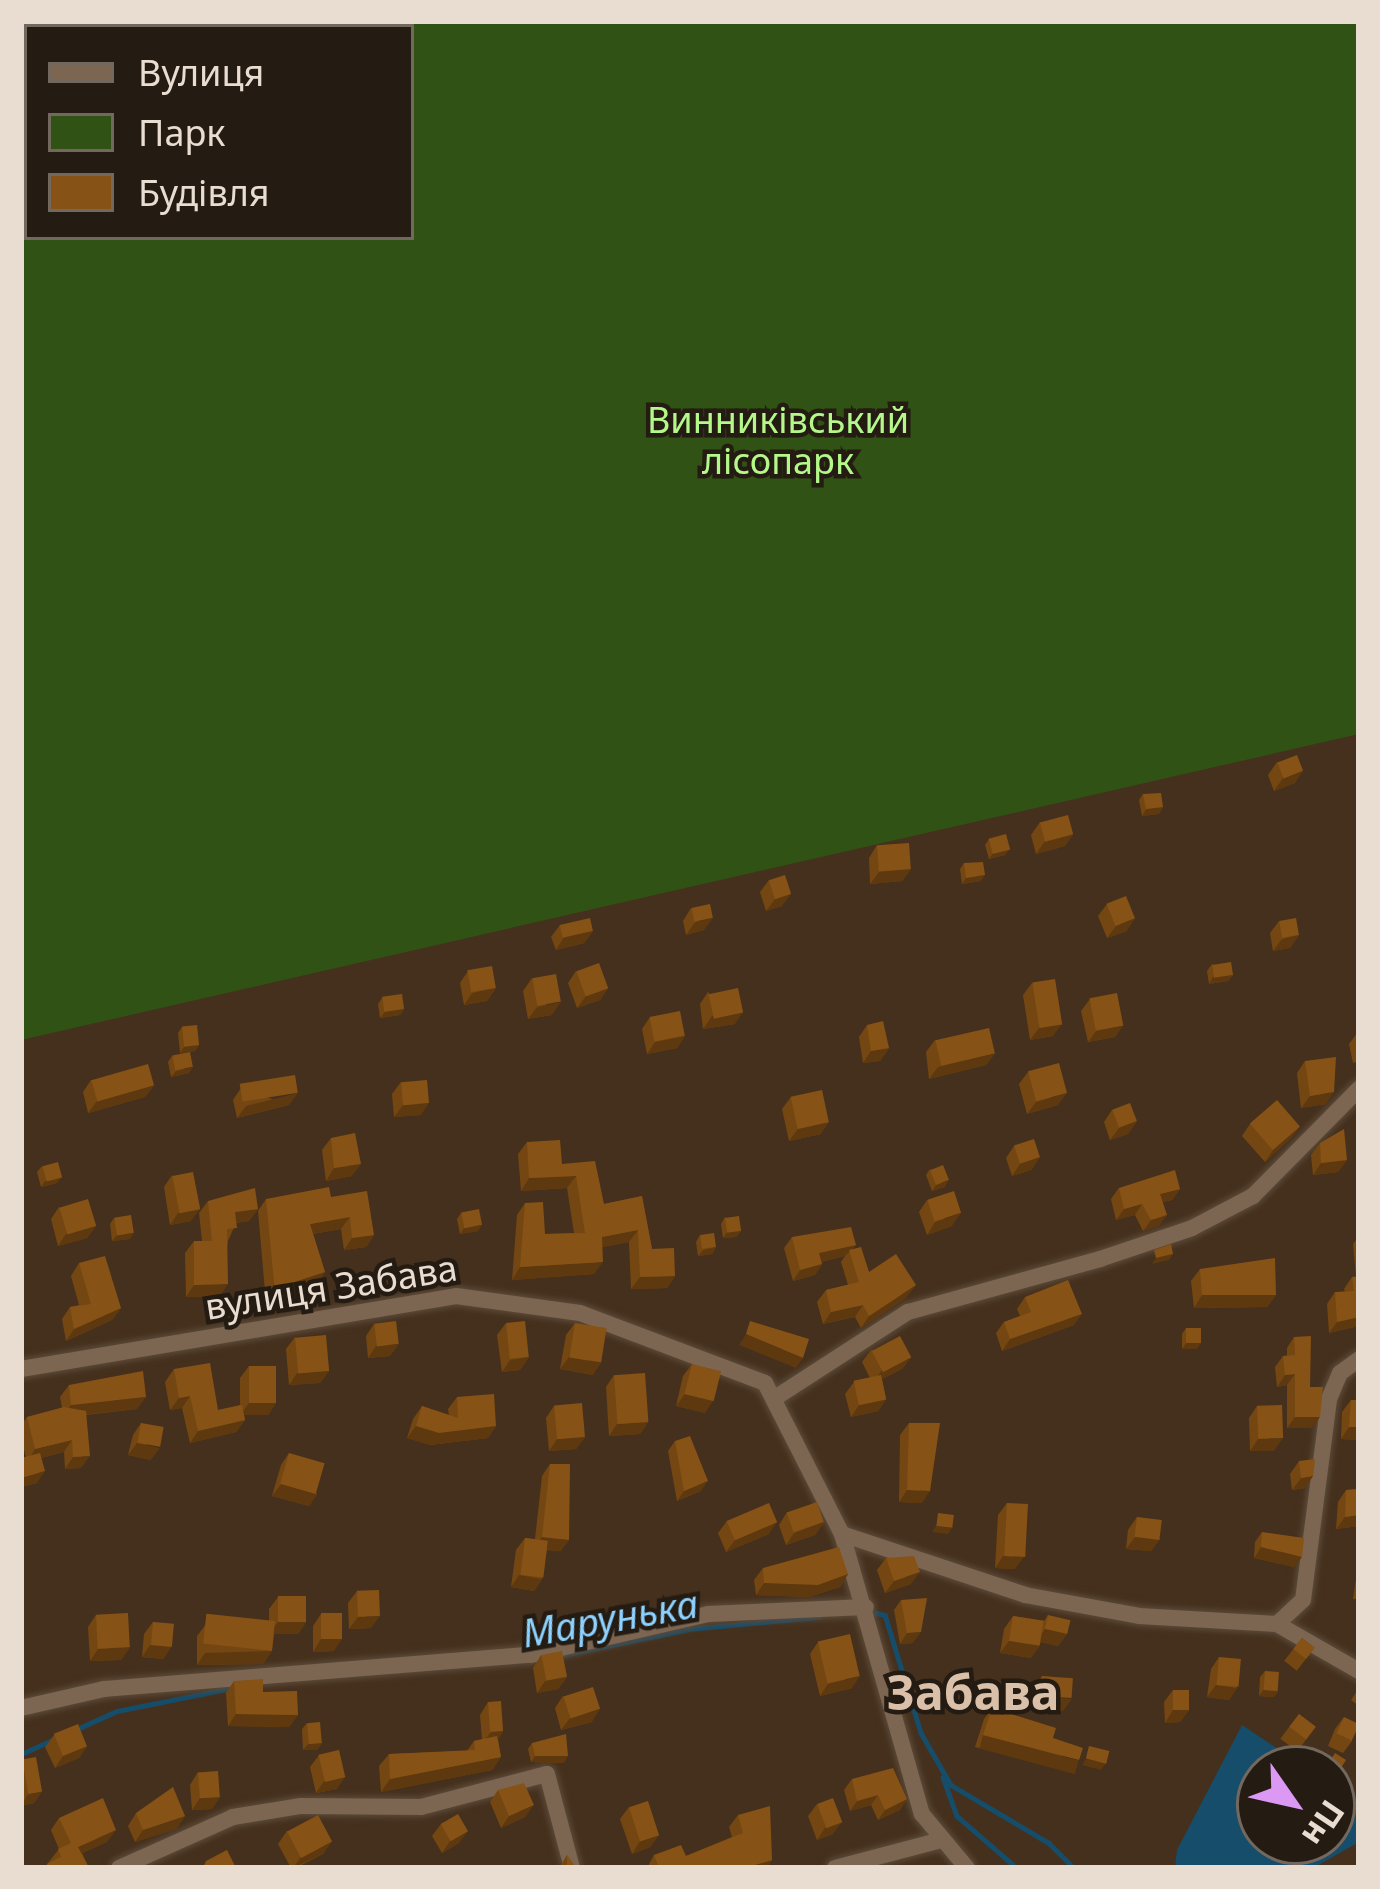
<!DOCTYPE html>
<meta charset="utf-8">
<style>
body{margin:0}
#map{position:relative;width:1380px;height:1889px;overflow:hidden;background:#45301d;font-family:"Noto Sans",sans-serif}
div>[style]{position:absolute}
.green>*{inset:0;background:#305215}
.water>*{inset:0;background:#164d6b}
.stream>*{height:4.5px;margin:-2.25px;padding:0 2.25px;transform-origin:2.25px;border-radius:2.25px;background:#164d6b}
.roads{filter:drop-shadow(0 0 3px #5c4b3a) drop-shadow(0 0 3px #5c4b3a)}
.minor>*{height:16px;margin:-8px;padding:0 8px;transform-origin:8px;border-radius:8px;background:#7d6651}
.wall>*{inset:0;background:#744712;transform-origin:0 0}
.shaded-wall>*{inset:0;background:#5e390f;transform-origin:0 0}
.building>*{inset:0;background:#875215;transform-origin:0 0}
span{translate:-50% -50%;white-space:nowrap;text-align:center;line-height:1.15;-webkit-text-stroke:9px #241b12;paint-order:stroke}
.park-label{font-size:36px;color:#b5f88a}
.street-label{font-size:36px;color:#e9dcd0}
.water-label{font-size:39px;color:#8dd2fe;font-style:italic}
.district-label{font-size:48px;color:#dac0a9;font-weight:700}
.frame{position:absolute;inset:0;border:24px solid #e9dcd0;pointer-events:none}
.legend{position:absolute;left:24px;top:24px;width:390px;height:216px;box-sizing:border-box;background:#241b12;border:3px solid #73685e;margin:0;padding:15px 21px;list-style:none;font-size:36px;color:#e9dcd0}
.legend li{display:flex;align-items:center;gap:24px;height:60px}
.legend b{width:60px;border:3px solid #73685e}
.north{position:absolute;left:1236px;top:1745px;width:120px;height:120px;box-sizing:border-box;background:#241b12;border:3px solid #73685e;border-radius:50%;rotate:124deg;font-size:33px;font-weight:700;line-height:48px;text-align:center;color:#e9dcd0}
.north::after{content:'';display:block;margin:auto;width:42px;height:54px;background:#dc99f4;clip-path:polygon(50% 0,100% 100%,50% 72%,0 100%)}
</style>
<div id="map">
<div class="green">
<i style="clip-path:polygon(evenodd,21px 21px,1359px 21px,1359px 734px,21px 1040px,21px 21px,27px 27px,411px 27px,411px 237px,27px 237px,27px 27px)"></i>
</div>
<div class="water">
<i style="clip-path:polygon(1242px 1725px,1308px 1769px,1260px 1769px,1260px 1841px,1332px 1841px,1332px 1793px,1359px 1814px,1359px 1842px,1313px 1868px,1175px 1868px,1177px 1850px)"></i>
</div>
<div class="stream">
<i style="left:872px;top:1612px;width:13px;rotate:13deg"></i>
<i style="left:885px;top:1615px;width:123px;rotate:73deg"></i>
<i style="left:921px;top:1733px;width:60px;rotate:60deg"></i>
<i style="left:951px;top:1785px;width:114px;rotate:30.6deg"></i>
<i style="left:1049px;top:1843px;width:35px;rotate:45deg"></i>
<i style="left:558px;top:1656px;width:134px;rotate:-11.6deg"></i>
<i style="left:689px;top:1629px;width:131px;rotate:-5.3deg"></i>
<i style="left:21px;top:1754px;width:105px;rotate:-24.1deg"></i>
<i style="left:117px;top:1711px;width:116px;rotate:-11.4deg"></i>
<i style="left:943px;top:1777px;width:41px;rotate:70.3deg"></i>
<i style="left:957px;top:1816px;width:79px;rotate:40.9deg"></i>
</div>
<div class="roads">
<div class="minor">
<i style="left:21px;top:1369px;width:441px;rotate:-9.5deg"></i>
<i style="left:456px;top:1296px;width:125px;rotate:7.8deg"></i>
<i style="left:580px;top:1313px;width:198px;rotate:20.7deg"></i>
<i style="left:765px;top:1383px;width:169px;rotate:63deg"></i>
<i style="left:842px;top:1534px;width:291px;rotate:74.1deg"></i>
<i style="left:922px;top:1814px;width:70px;rotate:50.2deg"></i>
<i style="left:778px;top:1396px;width:155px;rotate:-32.9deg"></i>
<i style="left:908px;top:1312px;width:199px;rotate:-15.4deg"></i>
<i style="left:1100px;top:1259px;width:97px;rotate:-18.6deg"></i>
<i style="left:1192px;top:1228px;width:69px;rotate:-27.7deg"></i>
<i style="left:1253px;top:1196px;width:151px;rotate:-45.3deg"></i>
<i style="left:842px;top:1534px;width:193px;rotate:18.4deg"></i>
<i style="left:1025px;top:1595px;width:116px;rotate:10.4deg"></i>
<i style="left:1139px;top:1616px;width:138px;rotate:3.3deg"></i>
<i style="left:1277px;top:1624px;width:95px;rotate:29.8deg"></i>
<i style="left:1277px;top:1624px;width:35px;rotate:-43deg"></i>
<i style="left:1303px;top:1600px;width:203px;rotate:-82.6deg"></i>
<i style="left:1329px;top:1399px;width:28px;rotate:-67deg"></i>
<i style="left:1340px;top:1373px;width:24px;rotate:-36deg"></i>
<i style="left:21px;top:1708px;width:85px;rotate:-12.9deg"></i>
<i style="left:104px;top:1689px;width:428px;rotate:-4.6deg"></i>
<i style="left:531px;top:1655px;width:182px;rotate:-13deg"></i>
<i style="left:708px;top:1614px;width:158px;rotate:-2.5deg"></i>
<i style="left:119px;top:1868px;width:125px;rotate:-24.1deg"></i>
<i style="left:233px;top:1817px;width:69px;rotate:-9.2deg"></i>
<i style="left:301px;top:1806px;width:120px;rotate:0.5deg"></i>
<i style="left:421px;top:1807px;width:130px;rotate:-14.7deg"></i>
<i style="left:547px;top:1774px;width:97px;rotate:75.1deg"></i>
<i style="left:835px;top:1868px;width:106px;rotate:-14.7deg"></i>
</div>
</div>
<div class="wall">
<i style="clip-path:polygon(1277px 762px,1295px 783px,1274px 791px,1268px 775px)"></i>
<i style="clip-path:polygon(1143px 794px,1163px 807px,1159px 814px,1142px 816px,1139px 800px)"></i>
<i style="clip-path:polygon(1040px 822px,1073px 834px,1065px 846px,1036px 854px,1031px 835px)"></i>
<i style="clip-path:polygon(989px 839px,1005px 855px,989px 859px,985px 845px)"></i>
<i style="clip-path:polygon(877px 845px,911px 869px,902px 881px,870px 884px,869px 858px)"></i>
<i style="clip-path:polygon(964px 863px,981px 881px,962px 884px,960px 869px)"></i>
<i style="clip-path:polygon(769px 880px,782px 906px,766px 911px,760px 892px)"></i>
<i style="clip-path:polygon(1107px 904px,1127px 931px,1107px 938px,1098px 916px)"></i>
<i style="clip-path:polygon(691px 908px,704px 930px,686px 935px,683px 921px)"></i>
<i style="clip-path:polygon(1279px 921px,1299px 935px,1290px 948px,1273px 951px,1270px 933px)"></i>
<i style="clip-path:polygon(560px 925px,593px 931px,584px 943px,556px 950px,551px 937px)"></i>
<i style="clip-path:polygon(1212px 964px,1233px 975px,1228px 981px,1209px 984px,1207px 971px)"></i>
<i style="clip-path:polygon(468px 971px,496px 988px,487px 1001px,464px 1005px,460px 983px)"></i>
<i style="clip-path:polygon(576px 971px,608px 988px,600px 1000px,577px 1008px,568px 983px)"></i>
<i style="clip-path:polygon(532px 978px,552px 1015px,528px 1019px,523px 991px)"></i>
<i style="clip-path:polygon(1032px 983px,1053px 1036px,1030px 1040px,1023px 995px)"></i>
<i style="clip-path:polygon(708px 992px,735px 1024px,703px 1029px,700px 1004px)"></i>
<i style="clip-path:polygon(382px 998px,404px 1009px,400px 1015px,380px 1018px,378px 1004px)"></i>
<i style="clip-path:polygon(1090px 999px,1123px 1025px,1115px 1037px,1088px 1042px,1081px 1011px)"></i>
<i style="clip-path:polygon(650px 1017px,685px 1036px,677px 1048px,647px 1054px,642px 1029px)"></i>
<i style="clip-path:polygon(867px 1025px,889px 1048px,880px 1061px,863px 1063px,859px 1037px)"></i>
<i style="clip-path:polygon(182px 1027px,199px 1045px,195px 1051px,180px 1053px,178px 1033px)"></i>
<i style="clip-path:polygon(1358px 1032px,1359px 1061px,1353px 1063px,1349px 1044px)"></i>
<i style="clip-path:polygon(935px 1040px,995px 1053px,986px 1065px,929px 1079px,926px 1052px)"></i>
<i style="clip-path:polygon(172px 1056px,189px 1073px,171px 1077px,168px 1062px)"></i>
<i style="clip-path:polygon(1305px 1061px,1326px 1104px,1301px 1108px,1297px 1073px)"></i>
<i style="clip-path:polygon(1028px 1072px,1058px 1105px,1027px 1114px,1019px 1084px)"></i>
<i style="clip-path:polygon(91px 1080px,154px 1085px,145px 1097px,88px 1113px,83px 1092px)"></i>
<i style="clip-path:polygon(401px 1082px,421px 1115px,394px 1117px,392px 1094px)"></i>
<i style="clip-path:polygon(241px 1088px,289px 1105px,237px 1118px,233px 1100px)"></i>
<i style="clip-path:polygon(791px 1097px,821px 1134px,789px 1141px,782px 1109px)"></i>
<i style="clip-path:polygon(1112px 1110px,1137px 1121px,1128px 1134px,1110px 1140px,1104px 1122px)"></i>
<i style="clip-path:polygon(1250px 1124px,1300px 1126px,1291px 1138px,1265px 1162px,1242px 1136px)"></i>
<i style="clip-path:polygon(331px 1138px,352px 1176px,326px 1181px,322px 1150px)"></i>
<i style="clip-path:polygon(527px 1142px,562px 1164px,604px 1204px,642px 1196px,652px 1249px,675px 1276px,667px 1288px,631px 1289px,629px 1242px,602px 1247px,594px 1274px,512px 1280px,517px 1215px,525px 1203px,545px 1234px,574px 1233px,567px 1188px,521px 1191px,518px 1154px)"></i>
<i style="clip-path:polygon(1320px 1143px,1347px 1160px,1338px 1172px,1313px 1175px,1311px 1155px)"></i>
<i style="clip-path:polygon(1014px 1146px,1040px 1157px,1031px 1170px,1012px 1176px,1006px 1158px)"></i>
<i style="clip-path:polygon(42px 1166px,57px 1183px,41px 1187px,37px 1172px)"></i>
<i style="clip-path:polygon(930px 1169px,945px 1187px,932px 1191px,926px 1175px)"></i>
<i style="clip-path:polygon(172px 1175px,191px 1221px,170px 1225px,164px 1187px)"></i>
<i style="clip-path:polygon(1119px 1188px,1180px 1189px,1172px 1200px,1163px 1202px,1160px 1225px,1143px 1231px,1135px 1215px,1116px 1220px,1111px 1199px)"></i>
<i style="clip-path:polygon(331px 1197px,374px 1235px,366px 1247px,344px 1250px,341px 1229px,313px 1234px,325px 1272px,316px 1284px,289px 1293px,282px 1312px,267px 1314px,258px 1211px,266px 1199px)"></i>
<i style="clip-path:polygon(927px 1200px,952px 1226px,927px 1235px,919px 1212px)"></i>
<i style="clip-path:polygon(208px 1201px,258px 1209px,249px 1221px,236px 1223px,228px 1241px,220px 1296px,186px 1297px,185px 1253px,194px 1241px,202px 1241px,199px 1213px)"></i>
<i style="clip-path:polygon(59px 1207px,96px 1226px,87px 1238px,58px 1246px,51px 1219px)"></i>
<i style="clip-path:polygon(461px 1213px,478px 1231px,460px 1234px,457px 1219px)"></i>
<i style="clip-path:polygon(725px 1217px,741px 1231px,736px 1237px,723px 1238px,721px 1224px)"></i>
<i style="clip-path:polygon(114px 1218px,130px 1239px,112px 1241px,110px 1224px)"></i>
<i style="clip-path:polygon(700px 1235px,716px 1247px,712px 1254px,698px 1256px,696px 1242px)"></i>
<i style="clip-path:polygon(1359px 1236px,1359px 1326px,1329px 1333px,1327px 1304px,1335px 1292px,1345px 1292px,1344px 1289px,1352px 1277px,1356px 1277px,1353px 1244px)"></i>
<i style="clip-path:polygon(792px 1237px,856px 1245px,852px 1249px,869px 1272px,907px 1297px,861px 1328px,855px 1317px,823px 1324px,817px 1302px,826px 1290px,848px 1285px,841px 1262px,845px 1256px,821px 1262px,822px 1264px,815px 1275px,793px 1281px,784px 1248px)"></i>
<i style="clip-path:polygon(79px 1263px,121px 1308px,112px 1320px,66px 1341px,62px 1319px,70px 1307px,79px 1305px,71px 1276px)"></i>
<i style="clip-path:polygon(1200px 1269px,1276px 1295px,1267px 1307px,1194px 1308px,1191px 1281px)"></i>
<i style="clip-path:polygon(1025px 1297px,1074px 1325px,1002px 1351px,996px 1333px,1004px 1322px,1020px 1316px,1017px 1309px)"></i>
<i style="clip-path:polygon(506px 1323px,529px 1357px,520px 1370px,502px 1372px,497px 1335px)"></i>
<i style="clip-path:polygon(575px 1323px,593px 1375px,560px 1369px,566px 1335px)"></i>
<i style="clip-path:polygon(374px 1324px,390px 1356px,368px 1358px,366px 1336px)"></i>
<i style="clip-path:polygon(1186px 1328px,1197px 1349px,1182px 1349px,1182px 1334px)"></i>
<i style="clip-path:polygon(295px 1337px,329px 1371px,320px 1383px,289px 1385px,286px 1349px)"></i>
<i style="clip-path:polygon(1294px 1337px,1310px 1387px,1312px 1428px,1287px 1428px,1287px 1385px,1277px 1387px,1275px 1367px,1283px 1356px,1287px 1356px,1287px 1348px)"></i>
<i style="clip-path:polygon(871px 1350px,911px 1357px,902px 1369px,882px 1379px,886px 1399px,878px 1411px,851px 1417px,845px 1394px,854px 1382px,870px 1378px,862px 1362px)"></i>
<i style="clip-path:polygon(692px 1364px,705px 1413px,676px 1406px,683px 1376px)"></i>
<i style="clip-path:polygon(249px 1366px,276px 1403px,268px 1415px,244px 1415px,245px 1420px,236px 1432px,190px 1443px,182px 1408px,170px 1410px,165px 1382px,174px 1369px,218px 1410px,240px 1405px,240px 1378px)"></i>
<i style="clip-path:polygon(614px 1375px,648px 1422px,640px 1434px,609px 1436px,606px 1387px)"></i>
<i style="clip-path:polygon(69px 1385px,137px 1409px,86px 1415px,81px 1468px,65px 1469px,64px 1452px,41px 1458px,37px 1483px,21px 1487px,21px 1458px,26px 1457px,21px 1440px,21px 1425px,27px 1417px,62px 1408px,60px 1397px)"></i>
<i style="clip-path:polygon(457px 1397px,496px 1426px,488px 1438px,430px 1445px,407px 1438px,413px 1419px,422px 1406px,449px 1415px,448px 1409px)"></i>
<i style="clip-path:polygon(1351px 1400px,1359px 1440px,1341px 1439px,1342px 1412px)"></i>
<i style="clip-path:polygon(554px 1406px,585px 1437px,576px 1449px,549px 1451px,546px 1418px)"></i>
<i style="clip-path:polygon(1257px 1406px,1274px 1451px,1250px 1451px,1249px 1418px)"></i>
<i style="clip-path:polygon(141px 1423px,151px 1460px,128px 1455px,133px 1435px)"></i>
<i style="clip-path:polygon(909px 1423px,922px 1503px,899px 1502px,900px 1435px)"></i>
<i style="clip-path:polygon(675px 1441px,701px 1491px,677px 1501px,668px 1451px)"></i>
<i style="clip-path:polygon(289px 1453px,317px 1494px,309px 1506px,272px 1496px,281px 1465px)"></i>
<i style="clip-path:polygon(1299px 1461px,1313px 1476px,1305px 1488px,1292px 1490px,1290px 1474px)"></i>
<i style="clip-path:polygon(550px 1464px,561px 1551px,547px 1550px,542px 1579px,534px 1591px,511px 1587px,516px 1550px,525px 1538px,535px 1539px,542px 1476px)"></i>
<i style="clip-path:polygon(1359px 1489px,1359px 1526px,1336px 1529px,1338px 1502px,1346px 1490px)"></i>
<i style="clip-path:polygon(1007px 1503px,1015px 1569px,995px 1568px,998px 1515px)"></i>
<i style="clip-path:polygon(787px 1512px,824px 1522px,815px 1535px,786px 1545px,779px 1525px)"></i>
<i style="clip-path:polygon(1137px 1517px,1160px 1539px,1151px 1551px,1126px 1549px,1128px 1530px)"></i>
<i style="clip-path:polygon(727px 1521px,769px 1534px,726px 1552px,718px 1533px)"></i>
<i style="clip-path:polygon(1262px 1532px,1294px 1567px,1254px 1558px,1255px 1542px)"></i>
<i style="clip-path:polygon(886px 1558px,911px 1584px,885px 1593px,877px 1570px)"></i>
<i style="clip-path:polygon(1359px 1559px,1359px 1599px,1353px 1599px)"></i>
<i style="clip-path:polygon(763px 1568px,848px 1574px,840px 1587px,809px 1597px,756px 1595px,754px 1580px)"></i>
<i style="clip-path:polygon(357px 1591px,371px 1628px,349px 1629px,348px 1603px)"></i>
<i style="clip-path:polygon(278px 1597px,306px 1622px,298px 1634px,274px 1634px,272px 1651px,263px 1664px,197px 1665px,197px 1636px,206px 1624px,269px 1622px,269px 1609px)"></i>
<i style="clip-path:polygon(901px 1600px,913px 1643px,900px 1644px,894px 1610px)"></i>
<i style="clip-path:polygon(321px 1614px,334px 1651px,313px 1652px,313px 1626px)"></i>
<i style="clip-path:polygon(96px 1615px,130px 1647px,121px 1660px,90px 1661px,88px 1627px)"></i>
<i style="clip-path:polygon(1048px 1615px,1067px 1634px,1058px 1646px,1041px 1642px,1031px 1658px,1000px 1653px,1004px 1629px,1013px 1616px,1044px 1621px)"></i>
<i style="clip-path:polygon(153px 1622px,171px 1647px,163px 1659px,142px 1657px,144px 1634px)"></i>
<i style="left:1302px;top:1638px;width:16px;height:29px;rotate:38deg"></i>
<i style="clip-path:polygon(818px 1642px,852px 1688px,820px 1696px,810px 1654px)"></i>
<i style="clip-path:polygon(541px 1655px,567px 1677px,558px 1689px,537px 1693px,533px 1668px)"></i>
<i style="clip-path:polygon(1219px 1657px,1237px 1688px,1229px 1700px,1207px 1697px,1211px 1669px)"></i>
<i style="clip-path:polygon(1265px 1671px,1278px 1691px,1274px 1697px,1259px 1696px,1260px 1677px)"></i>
<i style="clip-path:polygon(1042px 1676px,1063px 1711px,1032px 1708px,1034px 1688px)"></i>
<i style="clip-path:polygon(234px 1681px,263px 1692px,298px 1715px,289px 1727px,228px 1726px,226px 1693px)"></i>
<i style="clip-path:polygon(1359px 1688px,1359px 1706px,1351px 1700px)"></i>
<i style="clip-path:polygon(1173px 1690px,1189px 1710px,1180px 1722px,1165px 1723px,1164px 1702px)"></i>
<i style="clip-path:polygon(563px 1696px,592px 1722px,561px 1730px,555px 1708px)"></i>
<i style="clip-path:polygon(488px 1702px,503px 1731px,498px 1739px,501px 1757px,492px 1770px,381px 1792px,379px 1766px,389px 1754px,467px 1751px,474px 1741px,482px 1739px,480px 1715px)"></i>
<i style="clip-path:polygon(992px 1708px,1053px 1738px,1071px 1772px,975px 1747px,984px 1719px)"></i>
<i style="left:1299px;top:1714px;width:21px;height:31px;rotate:37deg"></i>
<i style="clip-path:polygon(1344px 1717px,1352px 1741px,1343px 1753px,1328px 1746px,1335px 1729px)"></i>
<i style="clip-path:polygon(307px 1723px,322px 1743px,317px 1750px,303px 1750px,302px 1729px)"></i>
<i style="clip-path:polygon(54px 1735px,87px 1746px,79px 1758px,55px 1768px,45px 1747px)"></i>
<i style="clip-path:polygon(532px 1743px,564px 1763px,531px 1762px,528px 1749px)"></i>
<i style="clip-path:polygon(319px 1755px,337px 1789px,316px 1793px,310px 1767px)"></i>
<i style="clip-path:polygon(22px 1759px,42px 1791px,34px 1803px,21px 1806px)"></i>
<i style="clip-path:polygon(198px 1772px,220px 1797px,212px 1809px,192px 1810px,190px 1785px)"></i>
<i style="clip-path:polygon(852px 1779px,907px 1799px,900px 1810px,878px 1820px,871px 1805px,850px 1811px,844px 1790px)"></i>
<i style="clip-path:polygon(498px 1790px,525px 1817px,501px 1828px,490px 1802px)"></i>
<i style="clip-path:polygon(817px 1804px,833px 1834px,817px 1840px,808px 1816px)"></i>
<i style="clip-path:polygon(629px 1807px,659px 1835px,650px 1847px,632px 1854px,620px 1819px)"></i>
<i style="clip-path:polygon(136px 1813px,185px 1816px,176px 1829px,135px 1842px,128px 1826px)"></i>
<i style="clip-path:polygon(738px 1815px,772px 1860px,766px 1868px,647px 1868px,654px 1855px,686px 1856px,732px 1837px,729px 1827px)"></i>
<i style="clip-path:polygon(59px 1818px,107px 1842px,82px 1853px,89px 1868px,44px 1868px,59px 1849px,51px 1830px)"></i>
<i style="clip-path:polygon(441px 1824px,459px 1843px,442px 1853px,432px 1836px)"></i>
<i style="clip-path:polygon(287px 1831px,332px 1841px,323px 1854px,296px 1868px,291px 1868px,278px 1844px)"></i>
<i style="clip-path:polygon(567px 1855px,576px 1868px,559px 1868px)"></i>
</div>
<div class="shaded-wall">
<i style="clip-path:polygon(1303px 771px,1295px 783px,1274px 791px,1283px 778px)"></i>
<i style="clip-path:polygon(1163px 807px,1159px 814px,1142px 816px,1146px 809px)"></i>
<i style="clip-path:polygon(1073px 834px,1065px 846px,1036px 854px,1045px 841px)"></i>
<i style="clip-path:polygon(1010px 849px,1005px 855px,989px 859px,993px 853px)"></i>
<i style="clip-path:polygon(911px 869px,902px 881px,870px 884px,879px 872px)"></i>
<i style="clip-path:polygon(985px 875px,981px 881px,962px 884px,966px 878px)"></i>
<i style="clip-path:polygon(791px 894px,782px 906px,766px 911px,775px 899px)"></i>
<i style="clip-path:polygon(713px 918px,704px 930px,686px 935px,695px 922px)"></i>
<i style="clip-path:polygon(1135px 918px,1127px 931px,1107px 938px,1116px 926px)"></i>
<i style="clip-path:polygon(593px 931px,584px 943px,556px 950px,564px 937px)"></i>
<i style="clip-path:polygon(1299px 935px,1290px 948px,1273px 951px,1282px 939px)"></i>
<i style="clip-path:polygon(1233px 975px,1228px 981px,1209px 984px,1213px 977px)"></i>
<i style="clip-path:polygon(496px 988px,487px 1001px,464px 1005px,472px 993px)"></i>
<i style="clip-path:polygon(608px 988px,600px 1000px,577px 1008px,586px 996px)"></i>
<i style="clip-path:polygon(561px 1002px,552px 1015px,528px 1019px,537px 1007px)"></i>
<i style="clip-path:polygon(404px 1009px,400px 1015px,380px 1018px,385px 1012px)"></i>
<i style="clip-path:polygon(743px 1012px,735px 1024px,703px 1029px,712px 1016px)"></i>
<i style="clip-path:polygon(1062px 1024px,1053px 1036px,1030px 1040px,1039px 1028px)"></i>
<i style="clip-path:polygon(1123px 1025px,1115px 1037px,1088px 1042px,1097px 1030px)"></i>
<i style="clip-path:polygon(685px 1036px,677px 1048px,647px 1054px,655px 1042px)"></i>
<i style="clip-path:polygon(199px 1045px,195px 1051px,180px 1053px,184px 1047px)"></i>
<i style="clip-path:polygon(889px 1048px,880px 1061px,863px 1063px,871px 1051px)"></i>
<i style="clip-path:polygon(995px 1053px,986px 1065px,929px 1079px,938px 1067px)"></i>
<i style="clip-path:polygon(193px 1067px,189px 1073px,171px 1077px,176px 1071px)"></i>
<i style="clip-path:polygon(154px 1085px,145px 1097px,88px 1113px,97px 1101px)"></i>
<i style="clip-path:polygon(1334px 1092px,1326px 1104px,1301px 1108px,1310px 1096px)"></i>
<i style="clip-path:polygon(298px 1093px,289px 1105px,237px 1118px,246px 1106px)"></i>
<i style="clip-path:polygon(1067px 1093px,1058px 1105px,1027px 1114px,1036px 1102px)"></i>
<i style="clip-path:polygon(429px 1103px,421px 1115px,394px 1117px,403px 1105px)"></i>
<i style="clip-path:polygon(1137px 1121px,1128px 1134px,1110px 1140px,1119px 1128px)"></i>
<i style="clip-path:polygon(829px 1122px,821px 1134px,789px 1141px,798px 1129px)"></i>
<i style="clip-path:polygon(1300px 1126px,1291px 1138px,1265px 1162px,1273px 1150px)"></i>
<i style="clip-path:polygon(1040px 1157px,1031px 1170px,1012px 1176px,1020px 1164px)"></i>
<i style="clip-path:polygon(1347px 1160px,1338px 1172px,1313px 1175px,1321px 1163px)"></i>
<i style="clip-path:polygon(361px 1164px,352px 1176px,326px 1181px,334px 1168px)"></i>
<i style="clip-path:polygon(576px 1176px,567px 1188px,521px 1191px,529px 1178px)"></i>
<i style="clip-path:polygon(62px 1177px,57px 1183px,41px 1187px,45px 1181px)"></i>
<i style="clip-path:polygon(949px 1180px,945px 1187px,932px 1191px,936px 1185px)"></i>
<i style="clip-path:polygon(1180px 1189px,1172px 1200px,1153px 1204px,1160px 1194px)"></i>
<i style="clip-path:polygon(1142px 1204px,1135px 1215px,1116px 1220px,1124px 1209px)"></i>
<i style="clip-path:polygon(200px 1209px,191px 1221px,170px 1225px,178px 1213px)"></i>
<i style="clip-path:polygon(258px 1209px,249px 1221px,227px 1224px,235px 1212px)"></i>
<i style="clip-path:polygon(961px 1213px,952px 1226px,927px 1235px,935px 1222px)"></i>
<i style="clip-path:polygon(1167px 1215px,1160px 1225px,1143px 1231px,1151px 1220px)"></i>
<i style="clip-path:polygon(350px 1217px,341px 1229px,301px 1236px,310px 1224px)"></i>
<i style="clip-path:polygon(482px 1225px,478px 1231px,460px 1234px,464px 1228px)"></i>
<i style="clip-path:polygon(96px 1226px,87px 1238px,58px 1246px,66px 1234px)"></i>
<i style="clip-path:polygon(638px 1230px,629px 1242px,594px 1249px,602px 1237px)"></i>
<i style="clip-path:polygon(741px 1231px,736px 1237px,723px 1238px,727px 1232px)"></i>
<i style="clip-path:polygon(134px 1233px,130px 1239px,112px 1241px,117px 1235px)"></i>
<i style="clip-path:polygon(374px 1235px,366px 1247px,344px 1250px,352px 1238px)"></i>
<i style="clip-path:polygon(856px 1245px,845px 1256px,812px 1264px,819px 1253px)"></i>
<i style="clip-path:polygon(716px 1247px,712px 1254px,698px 1256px,703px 1250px)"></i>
<i style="clip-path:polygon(1173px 1254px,1169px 1260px,1152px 1264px,1156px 1258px)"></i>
<i style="clip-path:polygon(603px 1262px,594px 1274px,512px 1280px,520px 1267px)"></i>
<i style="clip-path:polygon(822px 1264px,815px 1275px,793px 1281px,800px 1270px)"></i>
<i style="clip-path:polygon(325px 1272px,316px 1284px,280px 1296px,288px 1284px)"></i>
<i style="clip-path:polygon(675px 1276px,667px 1288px,631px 1289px,640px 1277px)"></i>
<i style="clip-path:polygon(228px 1284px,220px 1296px,186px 1297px,194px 1285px)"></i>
<i style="clip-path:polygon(916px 1285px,907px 1297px,861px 1328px,869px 1316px)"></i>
<i style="clip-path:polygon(1202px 1295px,1276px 1295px,1267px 1307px,1194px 1308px)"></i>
<i style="clip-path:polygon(290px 1300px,282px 1312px,267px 1314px,276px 1302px)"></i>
<i style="clip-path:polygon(863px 1305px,855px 1317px,823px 1324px,831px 1312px)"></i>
<i style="clip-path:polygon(121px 1308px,112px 1320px,66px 1341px,74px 1329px)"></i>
<i style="clip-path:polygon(1082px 1314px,1074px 1325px,1002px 1351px,1010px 1339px)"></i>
<i style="clip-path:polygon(1359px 1317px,1359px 1326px,1329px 1333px,1337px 1322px)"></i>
<i style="clip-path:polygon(746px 1334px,803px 1358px,796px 1368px,739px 1345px)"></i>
<i style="clip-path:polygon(1186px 1343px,1201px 1343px,1197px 1349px,1182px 1349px)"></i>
<i style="clip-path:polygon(399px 1344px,390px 1356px,368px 1358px,376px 1346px)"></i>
<i style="clip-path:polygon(529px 1357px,520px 1370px,502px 1372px,510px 1360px)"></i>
<i style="clip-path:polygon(569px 1357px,601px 1363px,593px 1375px,560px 1369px)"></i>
<i style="clip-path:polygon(911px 1357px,902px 1369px,873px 1384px,881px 1371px)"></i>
<i style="clip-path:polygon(329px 1371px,320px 1383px,289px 1385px,297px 1373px)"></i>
<i style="clip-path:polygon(1295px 1374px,1287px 1385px,1277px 1387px,1285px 1375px)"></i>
<i style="clip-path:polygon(685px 1394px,713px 1401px,705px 1413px,676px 1406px)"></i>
<i style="clip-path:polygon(190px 1396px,182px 1408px,170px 1410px,179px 1398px)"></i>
<i style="clip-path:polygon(146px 1397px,137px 1409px,63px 1417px,71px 1405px)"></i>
<i style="clip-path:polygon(886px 1399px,878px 1411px,851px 1417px,859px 1405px)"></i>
<i style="clip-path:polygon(249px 1403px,276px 1403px,268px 1415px,240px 1415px)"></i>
<i style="clip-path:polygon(1295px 1417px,1320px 1417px,1312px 1428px,1287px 1428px)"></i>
<i style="clip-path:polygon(245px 1420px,236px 1432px,190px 1443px,198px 1431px)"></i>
<i style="clip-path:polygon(648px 1422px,640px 1434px,609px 1436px,617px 1424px)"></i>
<i style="clip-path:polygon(416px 1426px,496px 1426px,488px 1438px,430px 1445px,407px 1438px)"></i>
<i style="clip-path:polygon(1349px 1427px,1359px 1427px,1359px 1440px,1341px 1439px)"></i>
<i style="clip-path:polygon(585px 1437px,576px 1449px,549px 1451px,557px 1439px)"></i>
<i style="clip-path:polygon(1283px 1438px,1274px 1451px,1250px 1451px,1258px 1439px)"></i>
<i style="clip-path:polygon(72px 1440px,64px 1452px,27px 1462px,35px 1449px)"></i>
<i style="clip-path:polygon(137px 1443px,160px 1448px,151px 1460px,128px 1455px)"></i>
<i style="clip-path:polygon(90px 1456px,81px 1468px,65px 1469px,73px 1457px)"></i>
<i style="clip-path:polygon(45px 1471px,37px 1483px,21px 1487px,21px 1478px)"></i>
<i style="clip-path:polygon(1313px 1476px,1305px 1488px,1292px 1490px,1301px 1478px)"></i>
<i style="clip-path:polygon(708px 1481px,701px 1491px,677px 1501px,684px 1491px)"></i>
<i style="clip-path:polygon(281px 1484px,317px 1494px,309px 1506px,272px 1496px)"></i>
<i style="clip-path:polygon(907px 1490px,930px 1491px,922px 1503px,899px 1502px)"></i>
<i style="clip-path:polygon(1359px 1515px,1359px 1526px,1336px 1529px,1345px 1517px)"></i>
<i style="clip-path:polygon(777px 1522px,769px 1534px,726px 1552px,735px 1540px)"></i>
<i style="clip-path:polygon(824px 1522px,815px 1535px,786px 1545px,794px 1533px)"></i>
<i style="clip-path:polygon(936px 1526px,952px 1528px,948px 1534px,932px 1532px)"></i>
<i style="clip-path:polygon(542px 1537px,569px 1540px,561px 1551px,534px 1548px)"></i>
<i style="clip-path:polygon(1135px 1537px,1160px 1539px,1151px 1551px,1126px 1549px)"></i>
<i style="clip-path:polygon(1261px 1547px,1302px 1557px,1294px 1567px,1254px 1558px)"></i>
<i style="clip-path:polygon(1003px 1556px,1024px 1557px,1015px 1569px,995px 1568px)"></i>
<i style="clip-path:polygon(920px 1572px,911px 1584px,885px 1593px,894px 1581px)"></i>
<i style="clip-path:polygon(848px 1574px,840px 1587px,809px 1597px,756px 1595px,764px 1583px)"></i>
<i style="clip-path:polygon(519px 1575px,542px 1579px,534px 1591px,511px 1587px)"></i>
<i style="clip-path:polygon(380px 1616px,371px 1628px,349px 1629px,358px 1617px)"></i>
<i style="clip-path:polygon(278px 1622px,306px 1622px,298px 1634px,269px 1634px)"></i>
<i style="clip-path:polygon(1045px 1629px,1067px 1634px,1058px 1646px,1036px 1641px)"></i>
<i style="clip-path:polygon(921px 1632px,913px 1643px,900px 1644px,907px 1633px)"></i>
<i style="clip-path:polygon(321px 1639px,342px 1639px,334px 1651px,313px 1652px)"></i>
<i style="clip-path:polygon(1009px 1641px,1040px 1646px,1031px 1658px,1000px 1653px)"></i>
<i style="clip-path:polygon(150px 1645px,171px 1647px,163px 1659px,142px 1657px)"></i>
<i style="clip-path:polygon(130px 1647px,121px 1660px,90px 1661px,98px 1649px)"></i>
<i style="clip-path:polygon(272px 1651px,263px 1664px,197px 1665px,205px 1653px)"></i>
<i style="clip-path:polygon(860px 1676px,852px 1688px,820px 1696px,828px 1684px)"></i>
<i style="clip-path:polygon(567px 1677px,558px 1689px,537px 1693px,545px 1681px)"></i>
<i style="clip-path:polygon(1216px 1685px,1237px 1688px,1229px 1700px,1207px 1697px)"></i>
<i style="clip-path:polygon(1263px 1690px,1278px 1691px,1274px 1697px,1259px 1696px)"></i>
<i style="clip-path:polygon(1040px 1696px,1072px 1699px,1063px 1711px,1032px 1708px)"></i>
<i style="clip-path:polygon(600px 1709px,592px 1722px,561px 1730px,570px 1718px)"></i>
<i style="clip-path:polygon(1173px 1710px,1189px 1710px,1180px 1722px,1165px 1723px)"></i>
<i style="clip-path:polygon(236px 1714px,298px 1715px,289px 1727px,228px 1726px)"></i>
<i style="clip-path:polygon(503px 1731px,495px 1743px,482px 1744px,491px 1732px)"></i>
<i style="left:983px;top:1735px;width:99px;height:14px;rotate:15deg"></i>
<i style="clip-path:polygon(322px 1743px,317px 1750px,303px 1750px,308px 1744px)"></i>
<i style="clip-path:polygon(87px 1746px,79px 1758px,55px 1768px,63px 1756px)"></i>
<i style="clip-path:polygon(535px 1756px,568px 1756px,564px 1763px,531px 1762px)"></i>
<i style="clip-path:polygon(501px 1757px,492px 1770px,381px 1792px,390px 1779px)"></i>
<i style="clip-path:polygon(1086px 1759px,1106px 1763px,1101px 1770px,1082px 1765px)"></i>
<i style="clip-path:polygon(345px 1777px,337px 1789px,316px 1793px,324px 1781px)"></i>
<i style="clip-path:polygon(42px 1791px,34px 1803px,21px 1806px,28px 1794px)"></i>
<i style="clip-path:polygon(878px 1795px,871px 1805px,850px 1811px,857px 1801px)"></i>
<i style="clip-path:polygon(220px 1797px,212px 1809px,192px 1810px,200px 1798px)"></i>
<i style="clip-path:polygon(907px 1799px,900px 1810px,878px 1820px,885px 1810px)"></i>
<i style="clip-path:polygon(534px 1805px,525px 1817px,501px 1828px,509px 1816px)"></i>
<i style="clip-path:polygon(185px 1816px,176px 1829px,135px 1842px,143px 1830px)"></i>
<i style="clip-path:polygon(842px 1822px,833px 1834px,817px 1840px,825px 1828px)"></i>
<i style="clip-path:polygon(116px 1830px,107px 1842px,70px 1859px,78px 1847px)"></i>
<i style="clip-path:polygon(468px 1831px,459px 1843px,442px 1853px,450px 1841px)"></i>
<i style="clip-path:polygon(659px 1835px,650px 1847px,632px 1854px,640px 1841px)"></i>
<i style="clip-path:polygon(332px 1841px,323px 1854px,293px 1868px,300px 1858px)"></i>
<i style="clip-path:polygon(772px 1860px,766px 1868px,745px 1868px)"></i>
</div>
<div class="building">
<i style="left:1297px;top:755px;width:17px;height:21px;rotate:69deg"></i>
<i style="clip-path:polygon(1161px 793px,1163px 807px,1146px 809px,1143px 794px)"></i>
<i style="left:1068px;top:815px;width:20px;height:29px;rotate:75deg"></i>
<i style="left:1006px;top:834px;width:16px;height:18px;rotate:75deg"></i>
<i style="left:909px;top:843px;width:26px;height:32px;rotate:86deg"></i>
<i style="clip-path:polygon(983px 862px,985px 875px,966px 878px,964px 863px)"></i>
<i style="left:785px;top:875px;width:20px;height:17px;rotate:72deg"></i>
<i style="left:1126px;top:896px;width:24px;height:21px;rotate:68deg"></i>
<i style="left:710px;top:904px;width:14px;height:19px;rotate:78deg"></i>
<i style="left:590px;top:918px;width:13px;height:31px;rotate:77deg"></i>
<i style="left:1296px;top:918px;width:17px;height:17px;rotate:80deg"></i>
<i style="left:1231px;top:962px;width:13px;height:19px;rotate:81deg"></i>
<i style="left:599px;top:963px;width:27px;height:24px;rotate:70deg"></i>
<i style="left:492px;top:966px;width:22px;height:25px;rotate:80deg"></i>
<i style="left:556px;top:974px;width:28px;height:24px;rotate:80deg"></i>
<i style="left:1055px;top:979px;width:46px;height:23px;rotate:81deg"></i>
<i style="left:738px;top:988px;width:25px;height:30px;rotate:78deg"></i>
<i style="left:1117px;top:993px;width:33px;height:28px;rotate:79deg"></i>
<i style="left:402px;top:994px;width:15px;height:20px;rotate:82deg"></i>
<i style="left:680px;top:1011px;width:25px;height:31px;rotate:79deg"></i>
<i style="clip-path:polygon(883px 1021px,889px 1048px,871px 1051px,867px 1025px)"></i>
<i style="left:197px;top:1025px;width:20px;height:15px;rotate:84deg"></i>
<i style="left:989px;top:1028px;width:26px;height:55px;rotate:77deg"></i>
<i style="left:190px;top:1052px;width:15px;height:18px;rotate:79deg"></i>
<i style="clip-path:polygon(1336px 1057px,1334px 1092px,1310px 1096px,1305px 1061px)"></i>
<i style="left:1059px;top:1063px;width:31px;height:32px;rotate:75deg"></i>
<i style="left:148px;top:1064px;width:22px;height:59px;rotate:74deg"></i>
<i style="left:295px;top:1075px;width:18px;height:56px;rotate:81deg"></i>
<i style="left:427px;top:1080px;width:23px;height:26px;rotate:85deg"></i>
<i style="left:822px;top:1090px;width:33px;height:32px;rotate:78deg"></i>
<i style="left:1277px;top:1100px;width:35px;height:36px;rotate:49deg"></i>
<i style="left:1130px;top:1103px;width:19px;height:19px;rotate:69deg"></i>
<i style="clip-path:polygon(1344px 1129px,1347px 1160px,1321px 1163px,1320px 1143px)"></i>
<i style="clip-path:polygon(355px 1133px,361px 1164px,334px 1168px,331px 1138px)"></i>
<i style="left:1034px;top:1139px;width:19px;height:21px;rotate:72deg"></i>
<i style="clip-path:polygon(560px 1140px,562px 1164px,595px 1161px,604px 1204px,642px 1196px,652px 1249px,674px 1248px,675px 1276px,640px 1277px,638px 1230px,602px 1237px,603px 1262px,520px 1267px,525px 1203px,543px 1202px,545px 1234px,585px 1233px,576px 1176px,529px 1178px,527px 1142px)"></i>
<i style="left:58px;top:1162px;width:16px;height:16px;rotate:75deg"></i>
<i style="left:943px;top:1165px;width:16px;height:14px;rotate:68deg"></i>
<i style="clip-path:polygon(1175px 1170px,1180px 1189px,1160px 1194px,1167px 1215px,1151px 1220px,1142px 1204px,1124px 1209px,1119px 1188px)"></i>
<i style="left:193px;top:1172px;width:38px;height:21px;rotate:79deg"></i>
<i style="clip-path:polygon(329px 1187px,331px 1197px,367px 1191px,374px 1235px,352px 1238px,350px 1217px,310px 1224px,325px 1272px,288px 1284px,290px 1300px,276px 1302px,266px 1199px)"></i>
<i style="clip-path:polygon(255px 1188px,258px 1209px,235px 1212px,237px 1228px,227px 1229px,228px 1284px,194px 1285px,194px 1241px,212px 1241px,208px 1201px)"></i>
<i style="left:954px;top:1191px;width:23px;height:28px;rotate:72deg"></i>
<i style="left:88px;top:1199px;width:28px;height:30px;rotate:73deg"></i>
<i style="left:479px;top:1209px;width:16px;height:18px;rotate:79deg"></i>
<i style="left:131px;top:1215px;width:18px;height:17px;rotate:81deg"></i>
<i style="left:739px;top:1216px;width:15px;height:14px;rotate:82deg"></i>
<i style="clip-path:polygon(851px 1227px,856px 1245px,819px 1253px,822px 1264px,800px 1270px,792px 1237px)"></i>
<i style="left:714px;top:1233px;width:14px;height:14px;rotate:82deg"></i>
<i style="clip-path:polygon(1171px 1244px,1173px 1254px,1156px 1258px,1154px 1250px)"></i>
<i style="clip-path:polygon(861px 1247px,869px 1272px,896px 1254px,916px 1285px,869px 1316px,863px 1305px,831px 1312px,826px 1290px,859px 1282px,849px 1250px)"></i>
<i style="clip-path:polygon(105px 1256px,121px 1308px,74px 1329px,70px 1307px,91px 1304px,79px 1263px)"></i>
<i style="clip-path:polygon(1275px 1258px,1276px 1295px,1202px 1295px,1200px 1269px)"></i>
<i style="clip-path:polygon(1359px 1276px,1359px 1317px,1337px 1322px,1335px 1292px,1354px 1291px,1352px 1277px)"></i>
<i style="clip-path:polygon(1068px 1280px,1082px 1314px,1010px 1339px,1004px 1322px,1031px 1312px,1025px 1297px)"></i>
<i style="left:396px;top:1321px;width:23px;height:22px;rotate:83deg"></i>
<i style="left:525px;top:1321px;width:36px;height:19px;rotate:84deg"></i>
<i style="clip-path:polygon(750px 1321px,809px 1339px,803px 1358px,746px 1334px)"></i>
<i style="left:575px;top:1323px;width:32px;height:35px;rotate:9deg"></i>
<i style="left:1186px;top:1328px;width:15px;height:15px"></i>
<i style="left:326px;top:1335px;width:36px;height:31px;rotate:85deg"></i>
<i style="left:900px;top:1336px;width:24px;height:32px;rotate:62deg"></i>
<i style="clip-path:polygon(1311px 1336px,1310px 1387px,1323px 1387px,1320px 1417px,1295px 1417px,1295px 1374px,1285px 1375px,1283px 1356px,1295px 1355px,1294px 1337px)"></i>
<i style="clip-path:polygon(210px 1363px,218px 1410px,242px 1405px,245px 1420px,198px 1431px,190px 1396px,179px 1398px,174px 1369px)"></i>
<i style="left:692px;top:1364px;width:30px;height:31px;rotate:14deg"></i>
<i style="left:249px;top:1366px;width:27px;height:37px"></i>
<i style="clip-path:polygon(143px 1371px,146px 1397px,71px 1405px,69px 1385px)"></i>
<i style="left:645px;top:1373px;width:49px;height:31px;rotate:86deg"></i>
<i style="left:881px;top:1375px;width:25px;height:28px;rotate:78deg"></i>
<i style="clip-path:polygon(494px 1394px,496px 1426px,439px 1433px,416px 1426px,422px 1406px,458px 1418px,457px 1397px)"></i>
<i style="clip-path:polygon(1351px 1400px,1359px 1400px,1359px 1427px,1349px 1427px)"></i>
<i style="left:582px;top:1403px;width:34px;height:28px;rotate:85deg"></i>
<i style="left:1282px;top:1405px;width:33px;height:25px;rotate:88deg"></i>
<i style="clip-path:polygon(64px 1407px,86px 1411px,90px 1456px,73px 1457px,72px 1440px,35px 1449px,27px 1417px)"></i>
<i style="left:141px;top:1423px;width:23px;height:20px;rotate:10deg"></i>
<i style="clip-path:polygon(909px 1423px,940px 1423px,930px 1491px,907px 1490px)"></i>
<i style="clip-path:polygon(690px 1436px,708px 1481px,684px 1491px,675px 1441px)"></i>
<i style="clip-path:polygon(40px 1453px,45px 1471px,21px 1478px,21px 1458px)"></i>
<i style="left:289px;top:1453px;width:37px;height:32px;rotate:16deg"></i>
<i style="clip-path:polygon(1315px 1459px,1313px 1476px,1301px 1478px,1299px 1461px)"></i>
<i style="clip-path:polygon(550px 1464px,570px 1464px,569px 1540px,542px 1537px)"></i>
<i style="clip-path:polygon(1359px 1489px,1359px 1515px,1345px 1517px,1346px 1490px)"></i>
<i style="left:817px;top:1502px;width:21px;height:32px;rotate:71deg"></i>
<i style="left:769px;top:1503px;width:21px;height:46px;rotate:67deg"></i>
<i style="left:1007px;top:1503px;width:21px;height:53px;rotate:3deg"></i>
<i style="left:938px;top:1513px;width:16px;height:13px;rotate:7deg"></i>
<i style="left:1137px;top:1517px;width:25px;height:20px;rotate:7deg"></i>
<i style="clip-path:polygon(1262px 1532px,1304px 1538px,1302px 1557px,1261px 1547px)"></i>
<i style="left:525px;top:1538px;width:23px;height:37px;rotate:7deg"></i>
<i style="clip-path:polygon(839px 1547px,848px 1574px,818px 1585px,764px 1583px,763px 1568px)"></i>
<i style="clip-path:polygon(914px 1556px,920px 1572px,894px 1581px,886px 1558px)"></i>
<i style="left:379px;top:1590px;width:26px;height:22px;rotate:88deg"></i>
<i style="left:306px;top:1596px;width:26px;height:28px;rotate:90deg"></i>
<i style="clip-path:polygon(927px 1598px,921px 1632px,907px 1633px,901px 1600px)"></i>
<i style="left:128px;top:1613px;width:34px;height:32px;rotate:87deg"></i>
<i style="left:342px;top:1613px;width:26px;height:21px;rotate:90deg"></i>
<i style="left:1048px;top:1615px;width:23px;height:14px;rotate:13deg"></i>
<i style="left:1013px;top:1616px;width:31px;height:25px;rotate:9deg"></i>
<i style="left:275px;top:1621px;width:30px;height:69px;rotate:96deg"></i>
<i style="left:153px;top:1622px;width:21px;height:23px;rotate:5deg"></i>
<i style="left:850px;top:1634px;width:43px;height:33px;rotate:77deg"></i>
<i style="left:1302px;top:1638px;width:16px;height:14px;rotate:38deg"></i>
<i style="left:562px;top:1651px;width:26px;height:21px;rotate:79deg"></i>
<i style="left:1219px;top:1657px;width:22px;height:28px;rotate:5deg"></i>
<i style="left:1265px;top:1671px;width:14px;height:19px;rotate:4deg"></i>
<i style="left:1042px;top:1676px;width:31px;height:20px;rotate:4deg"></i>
<i style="clip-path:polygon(263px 1679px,263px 1692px,297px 1691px,298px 1715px,236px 1714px,234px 1681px)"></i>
<i style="left:593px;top:1687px;width:23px;height:31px;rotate:72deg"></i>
<i style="left:1173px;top:1690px;width:16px;height:20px"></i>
<i style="left:501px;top:1701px;width:30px;height:13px;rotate:86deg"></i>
<i style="clip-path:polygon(992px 1708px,1056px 1728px,1053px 1738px,1083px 1748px,1079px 1760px,983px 1735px)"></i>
<i style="left:1299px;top:1714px;width:21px;height:16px;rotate:37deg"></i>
<i style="left:1344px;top:1717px;width:17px;height:18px;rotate:25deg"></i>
<i style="left:320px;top:1722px;width:21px;height:13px;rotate:85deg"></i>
<i style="left:78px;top:1724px;width:24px;height:26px;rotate:68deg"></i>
<i style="clip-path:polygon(566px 1734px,568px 1756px,535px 1756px,532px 1743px)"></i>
<i style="clip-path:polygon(497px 1736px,501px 1757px,390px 1779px,389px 1754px,475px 1750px,474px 1741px)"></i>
<i style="left:1089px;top:1746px;width:21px;height:13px;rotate:14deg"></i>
<i style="left:339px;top:1750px;width:28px;height:21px;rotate:77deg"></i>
<i style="left:1335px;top:1753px;width:13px;height:14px;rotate:32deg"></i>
<i style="left:36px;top:1757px;width:35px;height:14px;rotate:80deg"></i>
<i style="clip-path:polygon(893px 1768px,907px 1799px,885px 1810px,878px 1795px,857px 1801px,852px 1779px)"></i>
<i style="left:218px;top:1771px;width:26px;height:20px;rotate:86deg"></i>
<i style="clip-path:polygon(524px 1783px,534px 1805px,509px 1816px,498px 1790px)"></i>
<i style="clip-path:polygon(173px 1787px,185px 1816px,143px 1830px,136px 1813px)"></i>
<i style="clip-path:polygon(103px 1798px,116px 1830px,78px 1847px,89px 1868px,49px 1868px,47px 1864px,61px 1857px,58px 1849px,71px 1843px,59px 1818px)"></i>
<i style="left:833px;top:1798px;width:26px;height:17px;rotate:69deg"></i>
<i style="left:648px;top:1801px;width:36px;height:20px;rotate:72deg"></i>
<i style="clip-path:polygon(770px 1806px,772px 1860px,745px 1868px,648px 1868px,658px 1865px,654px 1855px,681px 1845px,686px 1856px,743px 1833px,738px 1815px)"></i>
<i style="left:458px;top:1814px;width:20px;height:20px;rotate:60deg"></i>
<i style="left:318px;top:1815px;width:30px;height:35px;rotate:62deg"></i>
<i style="clip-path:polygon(227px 1850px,236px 1868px,203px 1868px,206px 1861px)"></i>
<i style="clip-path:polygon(567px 1855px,576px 1868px,567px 1868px)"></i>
</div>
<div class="park-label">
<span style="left:778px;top:440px">Винниківський<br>лісопарк</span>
</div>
<div class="street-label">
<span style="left:331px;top:1287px;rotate:-9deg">вулиця Забава</span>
</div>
<div class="water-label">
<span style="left:610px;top:1618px;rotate:-10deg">Марунька</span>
</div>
<div class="district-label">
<span style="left:973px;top:1692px">Забава</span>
</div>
<div class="frame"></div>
<ul class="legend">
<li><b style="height:15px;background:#7d6651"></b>Вулиця</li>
<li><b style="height:33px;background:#305215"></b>Парк</li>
<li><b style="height:33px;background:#875215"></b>Будівля</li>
</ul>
<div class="north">Пн</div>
</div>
